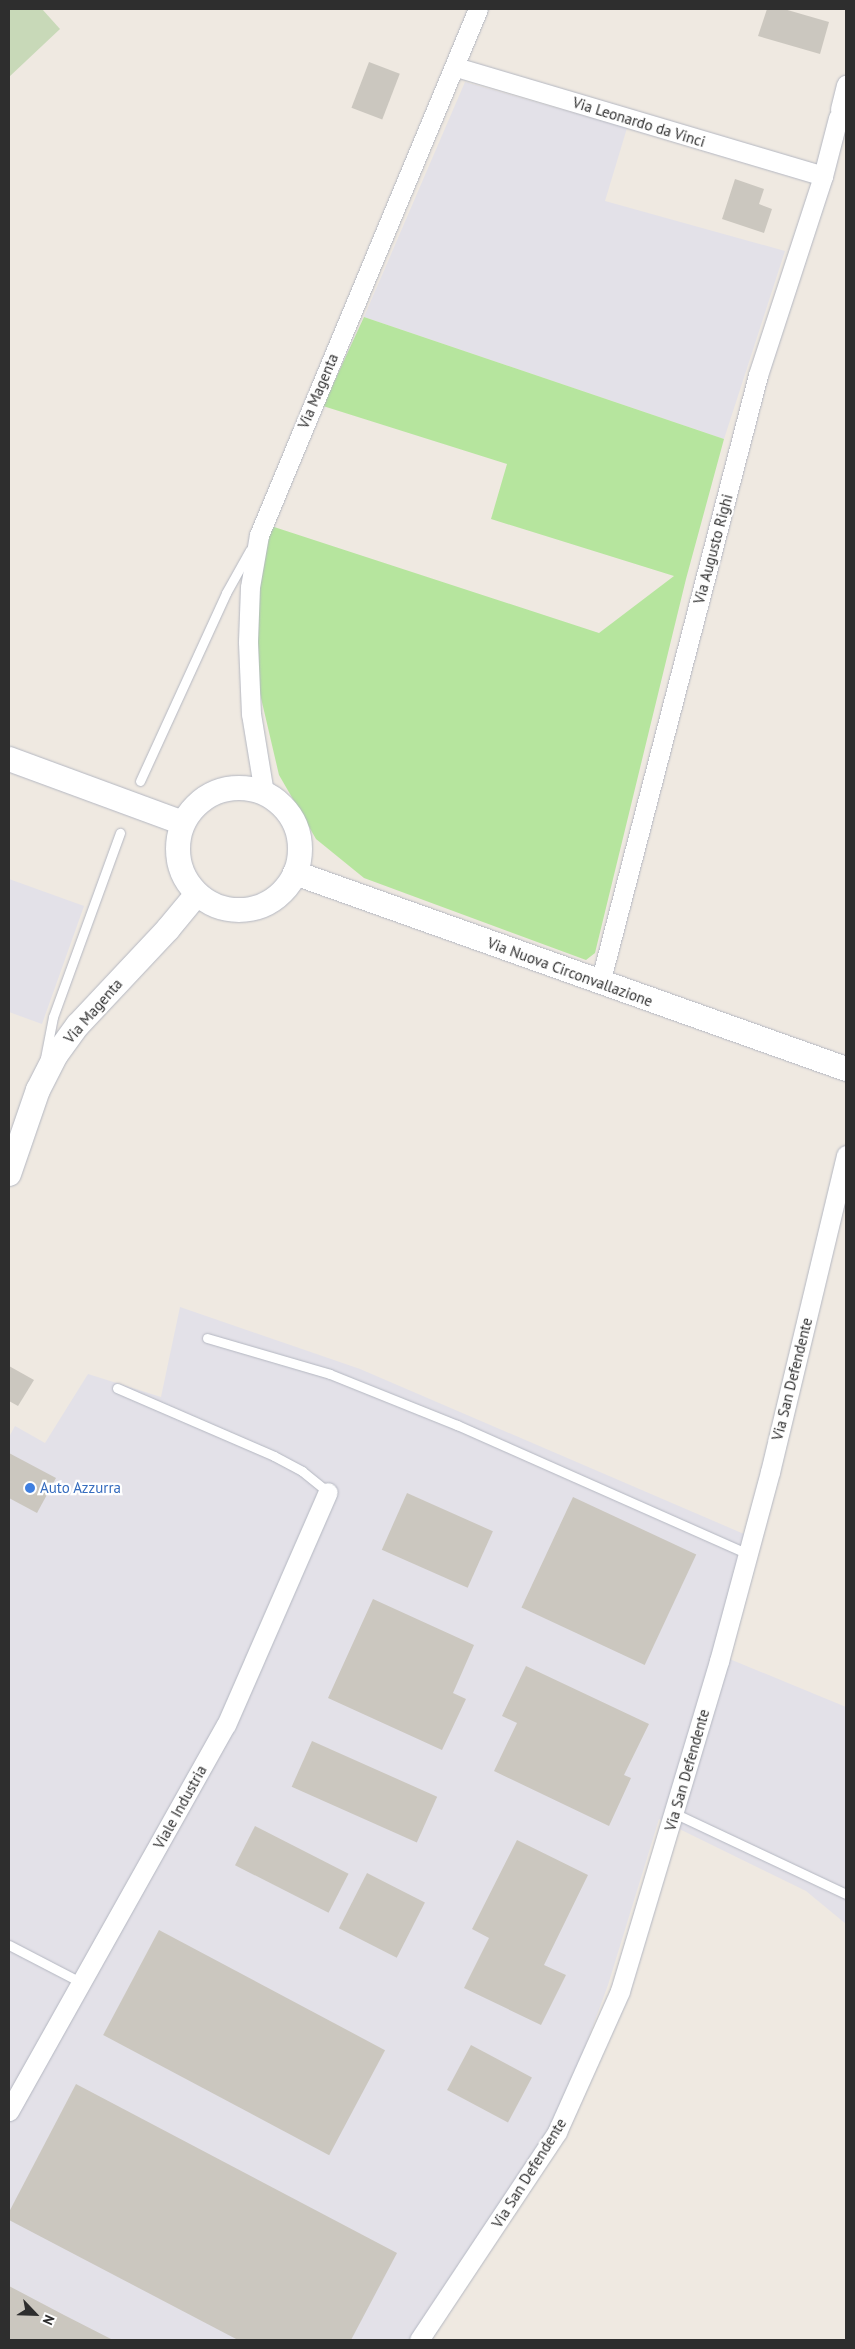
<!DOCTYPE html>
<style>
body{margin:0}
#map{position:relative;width:855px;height:2349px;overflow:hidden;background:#efe9e1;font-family:"PT Sans",sans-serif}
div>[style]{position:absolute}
.industrial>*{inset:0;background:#e3e1e8}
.green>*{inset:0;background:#b6e59e}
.cemetery>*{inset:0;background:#c8d9b8}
.building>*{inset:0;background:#cbc7bf;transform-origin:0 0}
.roads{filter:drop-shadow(0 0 1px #b4b7c1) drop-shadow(0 0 1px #b4b7c1)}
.service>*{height:9px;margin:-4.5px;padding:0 4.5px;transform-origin:4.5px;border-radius:4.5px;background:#fff}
.minor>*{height:19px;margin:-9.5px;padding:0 9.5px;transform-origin:9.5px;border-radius:9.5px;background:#fff}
.tertiary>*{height:24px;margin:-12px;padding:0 12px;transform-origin:12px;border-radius:12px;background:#fff}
.tertiary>.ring{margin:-12px;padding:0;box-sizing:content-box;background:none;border:24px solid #fff;border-radius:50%}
.dots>*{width:14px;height:14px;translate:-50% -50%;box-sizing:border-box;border:2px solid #fff;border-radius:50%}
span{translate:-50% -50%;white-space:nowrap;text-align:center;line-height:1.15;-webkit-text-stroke:4.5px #fff;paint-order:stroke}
.street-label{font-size:15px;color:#2e2e2e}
.shop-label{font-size:15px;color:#366cbe}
.left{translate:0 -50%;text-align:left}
.frame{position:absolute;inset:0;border:10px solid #2e2e2e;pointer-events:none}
.north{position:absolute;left:10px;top:2289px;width:50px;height:50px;-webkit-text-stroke:4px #fff;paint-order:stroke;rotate:114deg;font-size:14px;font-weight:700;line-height:20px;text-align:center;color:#2e2e2e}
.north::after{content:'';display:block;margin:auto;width:18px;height:22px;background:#2e2e2e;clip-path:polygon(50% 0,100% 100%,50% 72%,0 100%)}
</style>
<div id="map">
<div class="industrial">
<i style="clip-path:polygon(465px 82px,627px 128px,605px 201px,785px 251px,724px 439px,364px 317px)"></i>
<i style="clip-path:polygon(9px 879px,84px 906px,42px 1024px,9px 1012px)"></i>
<i style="clip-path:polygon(180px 1307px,360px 1369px,744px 1534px,715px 1653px,846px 1707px,846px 1924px,806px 1891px,659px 1819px,608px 1985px,563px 2107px,412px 2340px,9px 2340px,9px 1437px,15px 1426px,45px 1443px,88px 1374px,161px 1397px)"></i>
</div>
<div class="green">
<i style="clip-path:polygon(364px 317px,724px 439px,686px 579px,595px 953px,586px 960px,364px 878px,316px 839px,279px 775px,258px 685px,257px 575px,268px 525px,599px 633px,674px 576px,491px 519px,507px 464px,323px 406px)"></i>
</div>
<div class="cemetery">
<i style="clip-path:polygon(9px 9px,42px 9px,60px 29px,9px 77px)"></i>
</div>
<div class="building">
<i style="clip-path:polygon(767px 9px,784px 9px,829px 22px,820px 54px,758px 36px)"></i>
<i style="left:369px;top:62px;width:33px;height:49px;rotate:21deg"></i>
<i style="clip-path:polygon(735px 179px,764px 189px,759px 204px,772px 209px,764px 233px,722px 219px)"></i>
<i style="clip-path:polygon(9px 1366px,34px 1380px,18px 1406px,9px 1401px)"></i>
<i style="clip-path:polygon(9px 1453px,56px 1478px,37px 1513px,9px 1498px)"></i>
<i style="left:407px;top:1493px;width:94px;height:62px;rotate:24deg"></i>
<i style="left:573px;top:1497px;width:136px;height:122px;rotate:25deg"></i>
<i style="clip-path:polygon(373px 1599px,474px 1645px,453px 1693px,466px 1699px,442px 1750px,328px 1698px)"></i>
<i style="clip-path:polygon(526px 1666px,649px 1724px,624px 1775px,631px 1778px,609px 1826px,494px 1771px,517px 1723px,502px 1716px)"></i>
<i style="left:312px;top:1741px;width:137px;height:50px;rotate:24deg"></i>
<i style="left:255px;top:1826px;width:105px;height:44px;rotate:27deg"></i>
<i style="clip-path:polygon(517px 1840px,588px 1875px,544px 1965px,566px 1975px,541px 2025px,464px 1988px,489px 1938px,472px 1929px)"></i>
<i style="left:367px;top:1873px;width:65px;height:62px;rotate:27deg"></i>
<i style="left:159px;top:1930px;width:256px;height:119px;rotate:28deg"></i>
<i style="left:471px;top:2045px;width:69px;height:51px;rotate:28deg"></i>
<i style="clip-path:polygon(76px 2084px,397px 2253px,351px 2340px,238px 2340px,9px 2220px,9px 2212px)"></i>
<i style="clip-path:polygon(9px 2286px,64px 2315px,113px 2340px,9px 2340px)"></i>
</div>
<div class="roads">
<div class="service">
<i style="left:140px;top:781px;width:207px;rotate:-65.4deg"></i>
<i style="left:226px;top:593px;width:49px;rotate:-60.8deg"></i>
<i style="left:45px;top:1058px;width:42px;rotate:-79deg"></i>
<i style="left:53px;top:1017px;width:196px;rotate:-70deg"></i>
<i style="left:207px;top:1338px;width:128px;rotate:16.3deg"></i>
<i style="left:330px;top:1374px;width:137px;rotate:21.9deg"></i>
<i style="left:457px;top:1425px;width:318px;rotate:23.9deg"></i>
<i style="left:117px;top:1388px;width:171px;rotate:23.4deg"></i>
<i style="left:274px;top:1456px;width:32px;rotate:28deg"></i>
<i style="left:302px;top:1471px;width:33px;rotate:39deg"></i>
<i style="left:674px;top:1813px;width:190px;rotate:25.2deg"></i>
<i style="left:9px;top:1945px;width:82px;rotate:27.5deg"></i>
</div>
<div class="minor">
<i style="left:456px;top:67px;width:383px;rotate:16.5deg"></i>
<i style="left:840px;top:109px;width:25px;rotate:-76deg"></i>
<i style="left:264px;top:793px;width:80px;rotate:-99.3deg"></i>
<i style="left:251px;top:714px;width:73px;rotate:-92.4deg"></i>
<i style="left:248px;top:641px;width:54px;rotate:-87.9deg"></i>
<i style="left:250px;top:587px;width:53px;rotate:-80.2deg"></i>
<i style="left:259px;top:535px;width:570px;rotate:-67.4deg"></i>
<i style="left:600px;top:983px;width:628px;rotate:-75.43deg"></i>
<i style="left:758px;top:375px;width:209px;rotate:-71.9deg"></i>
<i style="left:823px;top:176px;width:60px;rotate:-75.5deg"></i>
<i style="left:9px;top:2111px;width:443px;rotate:-60.7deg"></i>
<i style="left:226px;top:1725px;width:254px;rotate:-66.4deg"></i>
<i style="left:419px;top:2340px;width:250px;rotate:-56.4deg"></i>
<i style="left:557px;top:2132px;width:154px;rotate:-65.9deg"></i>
<i style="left:620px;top:1991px;width:345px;rotate:-73.3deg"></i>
<i style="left:719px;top:1661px;width:196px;rotate:-74.9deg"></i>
<i style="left:770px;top:1472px;width:326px;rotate:-76.5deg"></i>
</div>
<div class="tertiary">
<i style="left:9px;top:759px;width:185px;rotate:20.2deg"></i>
<i class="ring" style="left:178px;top:788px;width:98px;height:98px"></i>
<i style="left:295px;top:873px;width:585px;rotate:19.58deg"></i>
<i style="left:9px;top:1174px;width:89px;rotate:-71deg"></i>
<i style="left:38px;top:1090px;width:39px;rotate:-63deg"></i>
<i style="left:56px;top:1055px;width:37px;rotate:-54deg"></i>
<i style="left:78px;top:1025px;width:132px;rotate:-46.8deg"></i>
<i style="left:168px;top:929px;width:45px;rotate:-50.4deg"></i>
</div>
</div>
<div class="dots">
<i style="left:30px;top:1488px;background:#3f7fe0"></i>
</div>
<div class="street-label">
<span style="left:639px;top:122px;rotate:17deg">Via Leonardo da Vinci</span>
<span style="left:318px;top:391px;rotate:-67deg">Via Magenta</span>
<span style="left:713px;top:549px;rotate:-75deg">Via Augusto Righi</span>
<span style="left:570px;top:972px;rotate:20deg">Via Nuova Circonvallazione</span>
<span style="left:93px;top:1011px;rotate:-49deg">Via Magenta</span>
<span style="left:792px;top:1379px;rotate:-76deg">Via San Defendente</span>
<span style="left:687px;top:1770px;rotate:-74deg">Via San Defendente</span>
<span style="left:180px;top:1807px;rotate:-61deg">Viale Industria</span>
<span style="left:529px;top:2173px;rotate:-58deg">Via San Defendente</span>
</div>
<div class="shop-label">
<span class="left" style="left:40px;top:1488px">Auto Azzurra</span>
</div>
<div class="frame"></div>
<div class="north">N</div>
</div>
